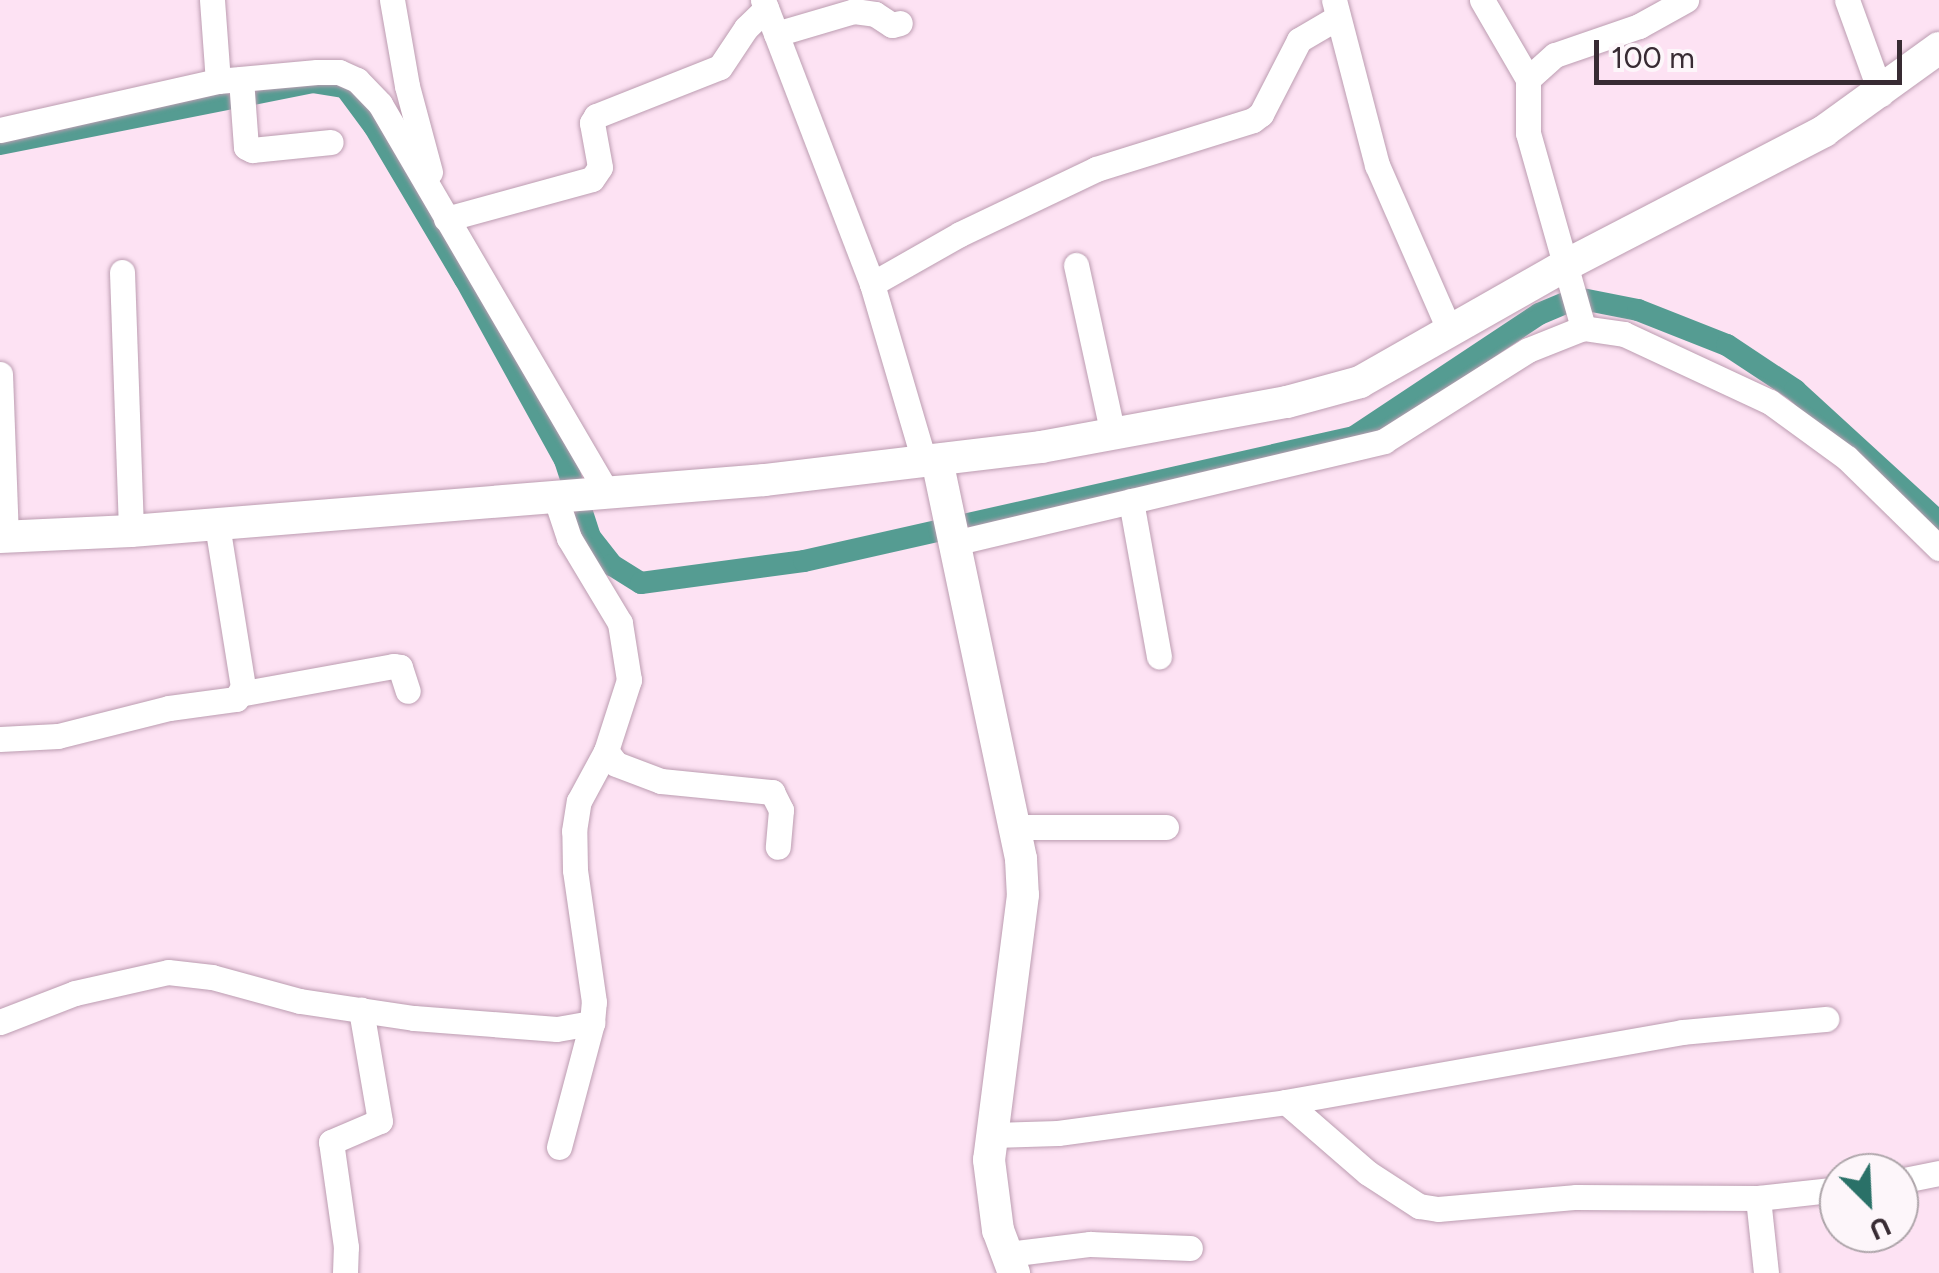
<!DOCTYPE html>
<style>
body{margin:0}
#map{position:relative;width:1939px;height:1273px;overflow:hidden;background:#fde2f3;font-family:Figtree,sans-serif}
div>[style]{position:absolute}
.canal>*{height:22px;margin:-11px;padding:0 11px;transform-origin:11px;border-radius:11px;background:#559c92}
.roads{filter:drop-shadow(0 0 2px #bc9db1) drop-shadow(0 0 2px #bc9db1)}
.minor>*{height:25px;margin:-12.5px;padding:0 12.5px;transform-origin:12.5px;border-radius:12.5px;background:#fff}
.major>*{height:32px;margin:-16px;padding:0 16px;transform-origin:16px;border-radius:16px;background:#fff}
span{translate:-50% -50%;white-space:nowrap;text-align:center;line-height:1.15;-webkit-text-stroke:8px #fdf6fa;paint-order:stroke}
.north{position:absolute;left:1819px;top:1153px;width:100px;height:100px;box-sizing:border-box;background:#fdf6fa;border:2px solid #aea5aa;border-radius:50%;rotate:156deg;font-size:28px;font-weight:700;line-height:40px;text-align:center;color:#382b33}
.north::after{content:'';display:block;margin:auto;width:35px;height:45px;background:#2a7168;clip-path:polygon(50% 0,100% 100%,50% 72%,0 100%)}
.scale{position:absolute;left:1594px;top:40px;width:308px;height:45px;box-sizing:border-box;border:5px solid #382b33;border-top:0;padding-left:12px;font-size:30px;line-height:35px;white-space:nowrap;color:#382b33;-webkit-text-stroke:8px #fdf6fa;paint-order:stroke}
</style>
<div id="map">
<div class="canal">
<i style="left:0;top:144px;width:318px;rotate:-11.2deg"></i>
<i style="left:312px;top:82px;width:33px;rotate:9deg"></i>
<i style="left:345px;top:87px;width:49px;rotate:53.4deg"></i>
<i style="left:374px;top:126px;width:178px;rotate:59.3deg"></i>
<i style="left:465px;top:279px;width:207px;rotate:61.1deg"></i>
<i style="left:565px;top:460px;width:81px;rotate:72deg"></i>
<i style="left:590px;top:537px;width:36px;rotate:52deg"></i>
<i style="left:612px;top:565px;width:34px;rotate:32deg"></i>
<i style="left:641px;top:583px;width:164px;rotate:-7.7deg"></i>
<i style="left:804px;top:561px;width:564px;rotate:-12.71deg"></i>
<i style="left:1354px;top:437px;width:222px;rotate:-33.6deg"></i>
<i style="left:1539px;top:314px;width:41px;rotate:-22.8deg"></i>
<i style="left:1577px;top:298px;width:62px;rotate:11.1deg"></i>
<i style="left:1638px;top:310px;width:96px;rotate:21.5deg"></i>
<i style="left:1727px;top:345px;width:82px;rotate:33.5deg"></i>
<i style="left:1795px;top:390px;width:195px;rotate:42.5deg"></i>
</div>
<div class="roads">
<div class="minor">
<i style="left:212px;top:0;width:81px;rotate:85.8deg"></i>
<i style="left:392px;top:0;width:87px;rotate:80.1deg"></i>
<i style="left:407px;top:86px;width:89px;rotate:75deg"></i>
<i style="left:763px;top:0;width:304px;rotate:69deg"></i>
<i style="left:872px;top:284px;width:184px;rotate:73.6deg"></i>
<i style="left:1334px;top:0;width:171px;rotate:75.4deg"></i>
<i style="left:1377px;top:165px;width:181px;rotate:66.3deg"></i>
<i style="left:1482px;top:0;width:91px;rotate:59.8deg"></i>
<i style="left:1528px;top:79px;width:54px;rotate:90deg"></i>
<i style="left:1528px;top:133px;width:203px;rotate:74.2deg"></i>
<i style="left:1847px;top:0;width:100px;rotate:70.1deg"></i>
<i style="left:776px;top:34px;width:81px;rotate:-16.4deg"></i>
<i style="left:854px;top:11px;width:21px;rotate:8deg"></i>
<i style="left:875px;top:14px;width:20px;rotate:33deg"></i>
<i style="left:892px;top:25px;width:8px;rotate:-14deg"></i>
<i style="left:241px;top:79px;width:68px;rotate:85.8deg"></i>
<i style="left:246px;top:147px;width:7px;rotate:27deg"></i>
<i style="left:252px;top:150px;width:79px;rotate:-5.8deg"></i>
<i style="left:1528px;top:79px;width:36px;rotate:-42deg"></i>
<i style="left:1555px;top:55px;width:89px;rotate:-19deg"></i>
<i style="left:1639px;top:26px;width:54px;rotate:-29deg"></i>
<i style="left:0;top:130px;width:223px;rotate:-12.7deg"></i>
<i style="left:218px;top:81px;width:99px;rotate:-5.2deg"></i>
<i style="left:317px;top:72px;width:22px"></i>
<i style="left:339px;top:72px;width:20px;rotate:24deg"></i>
<i style="left:357px;top:80px;width:33px;rotate:46deg"></i>
<i style="left:380px;top:104px;width:452px;rotate:59.7deg"></i>
<i style="left:446px;top:219px;width:151px;rotate:-15.3deg"></i>
<i style="left:592px;top:179px;width:14px;rotate:-56deg"></i>
<i style="left:600px;top:167px;width:45px;rotate:-100.3deg"></i>
<i style="left:592px;top:123px;width:8px;rotate:-60deg"></i>
<i style="left:596px;top:116px;width:133px;rotate:-21.6deg"></i>
<i style="left:720px;top:67px;width:47px;rotate:-56.3deg"></i>
<i style="left:746px;top:28px;width:28px;rotate:-44deg"></i>
<i style="left:1076px;top:265px;width:173px;rotate:77.7deg"></i>
<i style="left:122px;top:272px;width:259px;rotate:88deg"></i>
<i style="left:872px;top:284px;width:101px;rotate:-29.6deg"></i>
<i style="left:960px;top:234px;width:151px;rotate:-25.5deg"></i>
<i style="left:1096px;top:169px;width:164px;rotate:-17.3deg"></i>
<i style="left:1253px;top:120px;width:10px;rotate:-37deg"></i>
<i style="left:1261px;top:114px;width:83px;rotate:-62.8deg"></i>
<i style="left:1299px;top:40px;width:45px;rotate:-30.5deg"></i>
<i style="left:0;top:374px;width:163px;rotate:87.9deg"></i>
<i style="left:1131px;top:501px;width:158px;rotate:79.8deg"></i>
<i style="left:954px;top:543px;width:442px;rotate:-13.3deg"></i>
<i style="left:1384px;top:441px;width:170px;rotate:-32.3deg"></i>
<i style="left:1528px;top:350px;width:59px;rotate:-21.8deg"></i>
<i style="left:1583px;top:328px;width:41px;rotate:8.3deg"></i>
<i style="left:1624px;top:334px;width:161px;rotate:25deg"></i>
<i style="left:1770px;top:402px;width:95px;rotate:36deg"></i>
<i style="left:1847px;top:458px;width:129px;rotate:44.4deg"></i>
<i style="left:239px;top:694px;width:157px;rotate:-10.3deg"></i>
<i style="left:393px;top:666px;width:7px;rotate:8deg"></i>
<i style="left:400px;top:667px;width:25px;rotate:72deg"></i>
<i style="left:0;top:739px;width:58px;rotate:-3deg"></i>
<i style="left:58px;top:736px;width:114px;rotate:-14.2deg"></i>
<i style="left:169px;top:708px;width:68px;rotate:-7.7deg"></i>
<i style="left:236px;top:699px;width:14px;rotate:-60deg"></i>
<i style="left:243px;top:687px;width:165px;rotate:-99.1deg"></i>
<i style="left:606px;top:751px;width:16px;rotate:52deg"></i>
<i style="left:616px;top:764px;width:48px;rotate:20.7deg"></i>
<i style="left:661px;top:781px;width:112px;rotate:5.7deg"></i>
<i style="left:772px;top:792px;width:20px;rotate:63deg"></i>
<i style="left:781px;top:810px;width:37px;rotate:95deg"></i>
<i style="left:1014px;top:827px;width:152px"></i>
<i style="left:0;top:1022px;width:80px;rotate:-21.1deg"></i>
<i style="left:75px;top:993px;width:95px;rotate:-12.7deg"></i>
<i style="left:168px;top:972px;width:44px;rotate:6.5deg"></i>
<i style="left:212px;top:977px;width:91px;rotate:15.3deg"></i>
<i style="left:300px;top:1001px;width:115px;rotate:8.5deg"></i>
<i style="left:414px;top:1018px;width:143px;rotate:4.4deg"></i>
<i style="left:557px;top:1029px;width:36px;rotate:-10deg"></i>
<i style="left:592px;top:1023px;width:21px;rotate:-85deg"></i>
<i style="left:594px;top:1002px;width:133px;rotate:-98.2deg"></i>
<i style="left:575px;top:870px;width:39px;rotate:-91deg"></i>
<i style="left:574px;top:831px;width:30px;rotate:-81deg"></i>
<i style="left:579px;top:801px;width:57px;rotate:-61.6deg"></i>
<i style="left:606px;top:751px;width:75px;rotate:-72.1deg"></i>
<i style="left:629px;top:680px;width:58px;rotate:-99deg"></i>
<i style="left:620px;top:623px;width:99px;rotate:-121deg"></i>
<i style="left:569px;top:538px;width:41px;rotate:-108.4deg"></i>
<i style="left:1286px;top:1102px;width:402px;rotate:-10deg"></i>
<i style="left:1682px;top:1032px;width:145px;rotate:-5.2deg"></i>
<i style="left:993px;top:1135px;width:65px;rotate:-1.8deg"></i>
<i style="left:1058px;top:1133px;width:230px;rotate:-7.7deg"></i>
<i style="left:1286px;top:1102px;width:108px;rotate:40.9deg"></i>
<i style="left:1368px;top:1173px;width:61px;rotate:32.9deg"></i>
<i style="left:1419px;top:1206px;width:19px;rotate:9deg"></i>
<i style="left:1438px;top:1209px;width:139px;rotate:-5deg"></i>
<i style="left:1576px;top:1197px;width:182px;rotate:0.3deg"></i>
<i style="left:1758px;top:1198px;width:81px;rotate:-6.3deg"></i>
<i style="left:559px;top:1147px;width:128px;rotate:-75.1deg"></i>
<i style="left:1899px;top:1181px;width:41px;rotate:-11.3deg"></i>
<i style="left:1758px;top:1198px;width:75px;rotate:83.9deg"></i>
<i style="left:1008px;top:1254px;width:83px;rotate:-7deg"></i>
<i style="left:1090px;top:1244px;width:100px;rotate:2.3deg"></i>
<i style="left:345px;top:1273px;width:26px;rotate:-88deg"></i>
<i style="left:346px;top:1247px;width:106px;rotate:-98.1deg"></i>
<i style="left:331px;top:1142px;width:53px;rotate:-23.2deg"></i>
<i style="left:380px;top:1121px;width:113px;rotate:-99.7deg"></i>
</div>
<div class="major">
<i style="left:937px;top:460px;width:408px;rotate:78.1deg"></i>
<i style="left:1021px;top:859px;width:36px;rotate:87deg"></i>
<i style="left:1023px;top:895px;width:267px;rotate:97.3deg"></i>
<i style="left:989px;top:1160px;width:71px;rotate:82.7deg"></i>
<i style="left:998px;top:1230px;width:46px;rotate:69.6deg"></i>
<i style="left:0;top:537px;width:131px;rotate:-2.6deg"></i>
<i style="left:131px;top:531px;width:636px;rotate:-4.6deg"></i>
<i style="left:765px;top:480px;width:278px;rotate:-6.8deg"></i>
<i style="left:1041px;top:447px;width:250px;rotate:-10.4deg"></i>
<i style="left:1287px;top:402px;width:76px;rotate:-15.3deg"></i>
<i style="left:1360px;top:382px;width:237px;rotate:-29.6deg"></i>
<i style="left:1566px;top:265px;width:291px;rotate:-27.4deg"></i>
<i style="left:1824px;top:131px;width:142px;rotate:-35.8deg"></i>
</div>
</div>
<div class="north">U</div>
<div class="scale">100 m</div>
</div>
